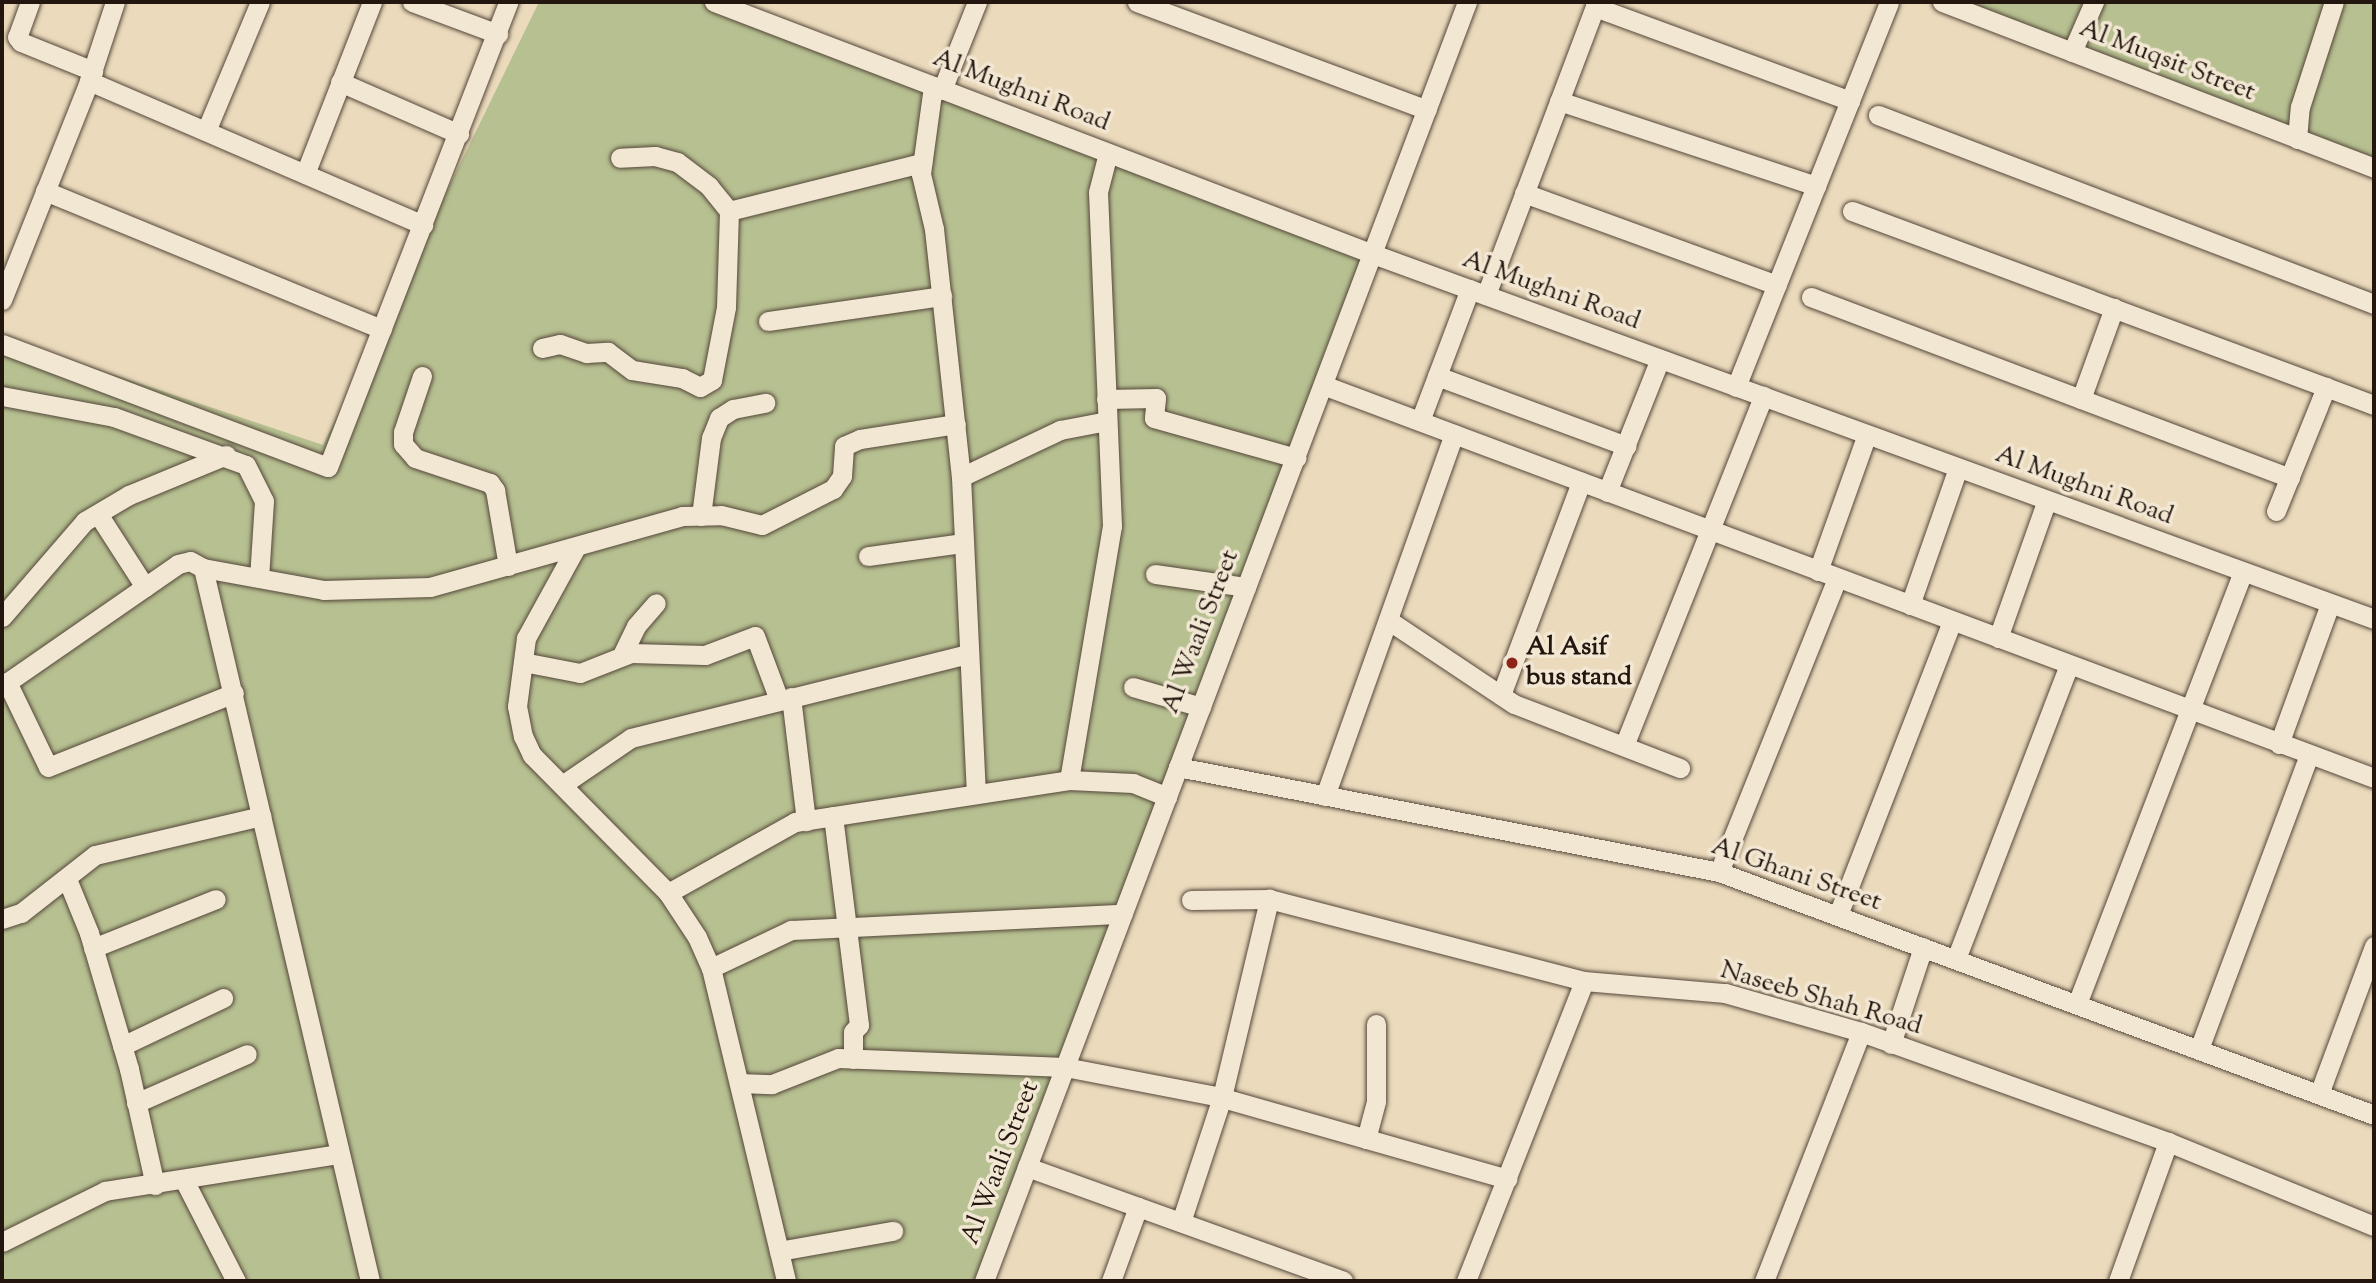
<!DOCTYPE html>
<style>
body{margin:0}
#map{position:relative;width:2376px;height:1283px;overflow:hidden;background:#ebdabc;font-family:"Sorts Mill Goudy",serif}
div>[style]{position:absolute}
.green>*{inset:0;background:#b7c091}
.roads{filter:drop-shadow(0 0 2px #54473a) drop-shadow(0 0 2px #54473a)}
.minor>*{height:19px;margin:-9.5px;padding:0 9.5px;transform-origin:9.5px;border-radius:9.5px;background:#f2e7d3}
.dots>*{width:19px;height:19px;translate:-50% -50%;box-sizing:border-box;border:4px solid #f2e7d3;border-radius:50%}
span{translate:-50% -50%;white-space:nowrap;text-align:center;line-height:1.15;-webkit-text-stroke:7px #f2e7d3;paint-order:stroke}
.street-label{font-size:26px;color:#22160f}
.poi-label{font-size:26px;color:#22160f;font-weight:700}
.left{translate:0 -50%;text-align:left}
.frame{position:absolute;inset:0;border:4px solid #22160f;pointer-events:none}
</style>
<div id="map">
<div class="green">
<i style="clip-path:polygon(539px 2px,715px 2px,1373px 254px,984px 1281px,2px 1281px,2px 337px,323px 445px)"></i>
<i style="clip-path:polygon(1934px 2px,2374px 2px,2374px 170px)"></i>
</div>
<div class="roads">
<div class="minor">
<i style="left:30px;top:2px;width:37px;rotate:110deg"></i>
<i style="left:17px;top:37px;width:6px;rotate:51deg"></i>
<i style="left:21px;top:42px;width:78px;rotate:21.9deg"></i>
<i style="left:412px;top:2px;width:92px;rotate:20.4deg"></i>
<i style="left:714px;top:2px;width:706px;rotate:20.93deg"></i>
<i style="left:1373px;top:254px;width:1065px;rotate:20.03deg"></i>
<i style="left:1137px;top:2px;width:309px;rotate:20.4deg"></i>
<i style="left:1942px;top:2px;width:463px;rotate:21deg"></i>
<i style="left:2072px;top:52px;width:55px;rotate:-66.3deg"></i>
<i style="left:89px;top:81px;width:364px;rotate:23.3deg"></i>
<i style="left:340px;top:82px;width:130px;rotate:23.6deg"></i>
<i style="left:933px;top:86px;width:89px;rotate:97.8deg"></i>
<i style="left:921px;top:174px;width:57px;rotate:76.7deg"></i>
<i style="left:934px;top:229px;width:249px;rotate:83.8deg"></i>
<i style="left:961px;top:477px;width:317px;rotate:87.3deg"></i>
<i style="left:942px;top:90px;width:95px;rotate:-68.3deg"></i>
<i style="left:1559px;top:101px;width:271px;rotate:18.3deg"></i>
<i style="left:1878px;top:115px;width:531px;rotate:20.86deg"></i>
<i style="left:206px;top:131px;width:140px;rotate:-67.3deg"></i>
<i style="left:2297px;top:139px;width:32px;rotate:-85deg"></i>
<i style="left:2300px;top:107px;width:110px;rotate:-72.1deg"></i>
<i style="left:305px;top:174px;width:185px;rotate:-68.7deg"></i>
<i style="left:45px;top:191px;width:364px;rotate:22.3deg"></i>
<i style="left:1524px;top:193px;width:269px;rotate:20deg"></i>
<i style="left:729px;top:211px;width:199px;rotate:-14deg"></i>
<i style="left:1852px;top:211px;width:557px;rotate:20.39deg"></i>
<i style="left:1486px;top:295px;width:308px;rotate:-69.3deg"></i>
<i style="left:1595px;top:7px;width:272px;rotate:20.2deg"></i>
<i style="left:1811px;top:297px;width:512px;rotate:20.7deg"></i>
<i style="left:2px;top:300px;width:236px;rotate:-68.3deg"></i>
<i style="left:89px;top:81px;width:83px;rotate:-71.8deg"></i>
<i style="left:768px;top:321px;width:176px;rotate:-8.2deg"></i>
<i style="left:2px;top:344px;width:348px;rotate:20.7deg"></i>
<i style="left:328px;top:467px;width:499px;rotate:-68.8deg"></i>
<i style="left:542px;top:348px;width:18px;rotate:-13deg"></i>
<i style="left:560px;top:344px;width:28px;rotate:19deg"></i>
<i style="left:586px;top:353px;width:22px;rotate:-3deg"></i>
<i style="left:608px;top:352px;width:30px;rotate:37deg"></i>
<i style="left:632px;top:370px;width:51px;rotate:9.1deg"></i>
<i style="left:682px;top:378px;width:20px;rotate:27deg"></i>
<i style="left:700px;top:387px;width:14px;rotate:-30deg"></i>
<i style="left:712px;top:380px;width:74px;rotate:-79.1deg"></i>
<i style="left:726px;top:307px;width:96px;rotate:-88.2deg"></i>
<i style="left:729px;top:211px;width:32px;rotate:-129deg"></i>
<i style="left:709px;top:186px;width:40px;rotate:-143deg"></i>
<i style="left:677px;top:162px;width:23px;rotate:-165deg"></i>
<i style="left:655px;top:156px;width:35px;rotate:177deg"></i>
<i style="left:422px;top:376px;width:59px;rotate:108.7deg"></i>
<i style="left:403px;top:432px;width:12px;rotate:90deg"></i>
<i style="left:403px;top:444px;width:18px;rotate:49deg"></i>
<i style="left:415px;top:458px;width:79px;rotate:18.4deg"></i>
<i style="left:490px;top:483px;width:9px;rotate:54deg"></i>
<i style="left:495px;top:490px;width:77px;rotate:80.3deg"></i>
<i style="left:1437px;top:376px;width:202px;rotate:20.3deg"></i>
<i style="left:1323px;top:385px;width:1122px;rotate:20.5deg"></i>
<i style="left:1736px;top:387px;width:414px;rotate:-68.3deg"></i>
<i style="left:2px;top:396px;width:114px;rotate:10.6deg"></i>
<i style="left:114px;top:417px;width:140px;rotate:20deg"></i>
<i style="left:246px;top:465px;width:40px;rotate:63.4deg"></i>
<i style="left:264px;top:501px;width:77px;rotate:93.7deg"></i>
<i style="left:1106px;top:399px;width:50px;rotate:-1.1deg"></i>
<i style="left:1156px;top:398px;width:20px;rotate:96deg"></i>
<i style="left:1154px;top:418px;width:148px;rotate:15.7deg"></i>
<i style="left:2081px;top:399px;width:97px;rotate:-70.1deg"></i>
<i style="left:1420px;top:421px;width:141px;rotate:-69.3deg"></i>
<i style="left:961px;top:477px;width:110px;rotate:-25.4deg"></i>
<i style="left:1060px;top:430px;width:48px;rotate:-10.8deg"></i>
<i style="left:1607px;top:492px;width:143px;rotate:-68.3deg"></i>
<i style="left:2276px;top:511px;width:134px;rotate:-68deg"></i>
<i style="left:98px;top:514px;width:87px;rotate:57.2deg"></i>
<i style="left:701px;top:516px;width:79px;rotate:-82.7deg"></i>
<i style="left:711px;top:438px;width:22px;rotate:-68deg"></i>
<i style="left:719px;top:418px;width:17px;rotate:-33deg"></i>
<i style="left:733px;top:409px;width:33px;rotate:-11deg"></i>
<i style="left:575px;top:549px;width:102px;rotate:118.8deg"></i>
<i style="left:526px;top:638px;width:69px;rotate:97.5deg"></i>
<i style="left:517px;top:706px;width:31px;rotate:79deg"></i>
<i style="left:523px;top:736px;width:21px;rotate:65deg"></i>
<i style="left:532px;top:755px;width:194px;rotate:45.4deg"></i>
<i style="left:668px;top:893px;width:53px;rotate:56.6deg"></i>
<i style="left:697px;top:937px;width:34px;rotate:66deg"></i>
<i style="left:711px;top:968px;width:322px;rotate:76.5deg"></i>
<i style="left:868px;top:556px;width:96px;rotate:-7.8deg"></i>
<i style="left:203px;top:568px;width:123px;rotate:10.3deg"></i>
<i style="left:324px;top:590px;width:106px;rotate:-1.6deg"></i>
<i style="left:430px;top:587px;width:262px;rotate:-15.7deg"></i>
<i style="left:682px;top:516px;width:39px;rotate:-1deg"></i>
<i style="left:721px;top:515px;width:42px;rotate:13.7deg"></i>
<i style="left:762px;top:525px;width:80px;rotate:-26.9deg"></i>
<i style="left:833px;top:489px;width:16px;rotate:-55deg"></i>
<i style="left:842px;top:476px;width:30px;rotate:-86deg"></i>
<i style="left:844px;top:446px;width:17px;rotate:-24deg"></i>
<i style="left:860px;top:439px;width:97px;rotate:-8.9deg"></i>
<i style="left:1818px;top:571px;width:145px;rotate:-70.3deg"></i>
<i style="left:1155px;top:574px;width:92px;rotate:8.1deg"></i>
<i style="left:1910px;top:605px;width:145px;rotate:-70.7deg"></i>
<i style="left:2px;top:617px;width:127px;rotate:-49.2deg"></i>
<i style="left:85px;top:521px;width:51px;rotate:-30.6deg"></i>
<i style="left:129px;top:495px;width:105px;rotate:-22.4deg"></i>
<i style="left:1388px;top:620px;width:151px;rotate:33.7deg"></i>
<i style="left:1514px;top:704px;width:178px;rotate:21.1deg"></i>
<i style="left:1998px;top:638px;width:146px;rotate:-70.5deg"></i>
<i style="left:622px;top:655px;width:32px;rotate:-64deg"></i>
<i style="left:636px;top:626px;width:30px;rotate:-49deg"></i>
<i style="left:523px;top:662px;width:58px;rotate:10.9deg"></i>
<i style="left:580px;top:673px;width:55px;rotate:-21.4deg"></i>
<i style="left:631px;top:653px;width:74px;rotate:1.5deg"></i>
<i style="left:705px;top:655px;width:53px;rotate:-20.8deg"></i>
<i style="left:755px;top:636px;width:68px;rotate:69.4deg"></i>
<i style="left:7px;top:682px;width:94px;rotate:64.2deg"></i>
<i style="left:48px;top:767px;width:200px;rotate:-21.7deg"></i>
<i style="left:2px;top:686px;width:214px;rotate:-34.7deg"></i>
<i style="left:178px;top:564px;width:12px;rotate:-14deg"></i>
<i style="left:190px;top:561px;width:15px;rotate:28deg"></i>
<i style="left:203px;top:568px;width:732px;rotate:76.82deg"></i>
<i style="left:1133px;top:687px;width:71px;rotate:16.4deg"></i>
<i style="left:1501px;top:695px;width:228px;rotate:-69.4deg"></i>
<i style="left:791px;top:697px;width:125px;rotate:83.1deg"></i>
<i style="left:2279px;top:744px;width:149px;rotate:-70deg"></i>
<i style="left:1624px;top:746px;width:377px;rotate:-68.3deg"></i>
<i style="left:1178px;top:767px;width:551px;rotate:10.98deg"></i>
<i style="left:1719px;top:872px;width:699px;rotate:20.35deg"></i>
<i style="left:1069px;top:780px;width:258px;rotate:-80.4deg"></i>
<i style="left:1112px;top:526px;width:334px;rotate:-92.4deg"></i>
<i style="left:1098px;top:192px;width:40px;rotate:-75.6deg"></i>
<i style="left:562px;top:785px;width:83px;rotate:-34.3deg"></i>
<i style="left:631px;top:738px;width:348px;rotate:-14deg"></i>
<i style="left:1325px;top:796px;width:384px;rotate:-70.4deg"></i>
<i style="left:833px;top:816px;width:211px;rotate:82.9deg"></i>
<i style="left:859px;top:1025px;width:9px;rotate:131deg"></i>
<i style="left:853px;top:1032px;width:27px;rotate:90deg"></i>
<i style="left:1719px;top:872px;width:317px;rotate:-68.1deg"></i>
<i style="left:67px;top:879px;width:58px;rotate:67.8deg"></i>
<i style="left:89px;top:933px;width:142px;rotate:73.6deg"></i>
<i style="left:129px;top:1069px;width:119px;rotate:77.4deg"></i>
<i style="left:668px;top:893px;width:145px;rotate:-29.2deg"></i>
<i style="left:795px;top:822px;width:277px;rotate:-8.7deg"></i>
<i style="left:1069px;top:780px;width:64px;rotate:2.7deg"></i>
<i style="left:1133px;top:783px;width:37px;rotate:22deg"></i>
<i style="left:1191px;top:900px;width:78px;rotate:-0.7deg"></i>
<i style="left:1269px;top:899px;width:325px;rotate:14.6deg"></i>
<i style="left:1584px;top:981px;width:142px;rotate:4.9deg"></i>
<i style="left:1725px;top:993px;width:141px;rotate:16deg"></i>
<i style="left:1861px;top:1032px;width:326px;rotate:19.7deg"></i>
<i style="left:2168px;top:1142px;width:222px;rotate:22.2deg"></i>
<i style="left:1838px;top:915px;width:315px;rotate:-68.8deg"></i>
<i style="left:2px;top:919px;width:20px;rotate:-18deg"></i>
<i style="left:21px;top:913px;width:94px;rotate:-38.1deg"></i>
<i style="left:95px;top:855px;width:171px;rotate:-13.2deg"></i>
<i style="left:93px;top:948px;width:132px;rotate:-21.7deg"></i>
<i style="left:1956px;top:959px;width:315px;rotate:-69deg"></i>
<i style="left:711px;top:968px;width:89px;rotate:-25.4deg"></i>
<i style="left:791px;top:930px;width:332px;rotate:-2.8deg"></i>
<i style="left:2077px;top:1004px;width:463px;rotate:-69deg"></i>
<i style="left:1891px;top:1044px;width:102px;rotate:-71.7deg"></i>
<i style="left:122px;top:1046px;width:112px;rotate:-25.4deg"></i>
<i style="left:2199px;top:1049px;width:314px;rotate:-69.5deg"></i>
<i style="left:739px;top:1083px;width:33px;rotate:2deg"></i>
<i style="left:772px;top:1084px;width:71px;rotate:-21.5deg"></i>
<i style="left:838px;top:1058px;width:227px;rotate:2.3deg"></i>
<i style="left:1065px;top:1067px;width:154px;rotate:10.9deg"></i>
<i style="left:1216px;top:1096px;width:303px;rotate:15.9deg"></i>
<i style="left:2319px;top:1094px;width:158px;rotate:-69.6deg"></i>
<i style="left:136px;top:1103px;width:121px;rotate:-23.8deg"></i>
<i style="left:1366px;top:1139px;width:39px;rotate:-75deg"></i>
<i style="left:1376px;top:1101px;width:77px;rotate:-90deg"></i>
<i style="left:1027px;top:1167px;width:336px;rotate:19.8deg"></i>
<i style="left:184px;top:1180px;width:114px;rotate:62.8deg"></i>
<i style="left:1181px;top:1222px;width:132px;rotate:-71.8deg"></i>
<i style="left:1222px;top:1097px;width:204px;rotate:-76.6deg"></i>
<i style="left:2px;top:1242px;width:115px;rotate:-26.3deg"></i>
<i style="left:105px;top:1191px;width:237px;rotate:-9deg"></i>
<i style="left:779px;top:1251px;width:116px;rotate:-10deg"></i>
<i style="left:984px;top:1281px;width:1367px;rotate:-69.31deg"></i>
<i style="left:1111px;top:1281px;width:79px;rotate:-70deg"></i>
<i style="left:1466px;top:1281px;width:322px;rotate:-68.5deg"></i>
<i style="left:1764px;top:1281px;width:267px;rotate:-68.7deg"></i>
<i style="left:2118px;top:1281px;width:148px;rotate:-70.2deg"></i>
</div>
</div>
<div class="dots">
<i style="left:1512px;top:663px;background:#8f2418"></i>
</div>
<div class="street-label">
<span style="left:2167px;top:61px;rotate:21deg">Al Muqsit Street</span>
<span style="left:1021px;top:91px;rotate:21deg">Al Mughni Road</span>
<span style="left:1551px;top:291px;rotate:20deg">Al Mughni Road</span>
<span style="left:2084px;top:486px;rotate:20deg">Al Mughni Road</span>
<span style="left:1201px;top:632px;rotate:-69deg">Al Waali Street</span>
<span style="left:1796px;top:875px;rotate:19deg">Al Ghani Street</span>
<span style="left:1821px;top:999px;rotate:16deg">Naseeb Shah Road</span>
<span style="left:1001px;top:1163px;rotate:-69deg">Al Waali Street</span>
</div>
<div class="poi-label">
<span class="left" style="left:1526px;top:663px">Al Asif<br>bus stand</span>
</div>
<div class="frame"></div>
</div>
